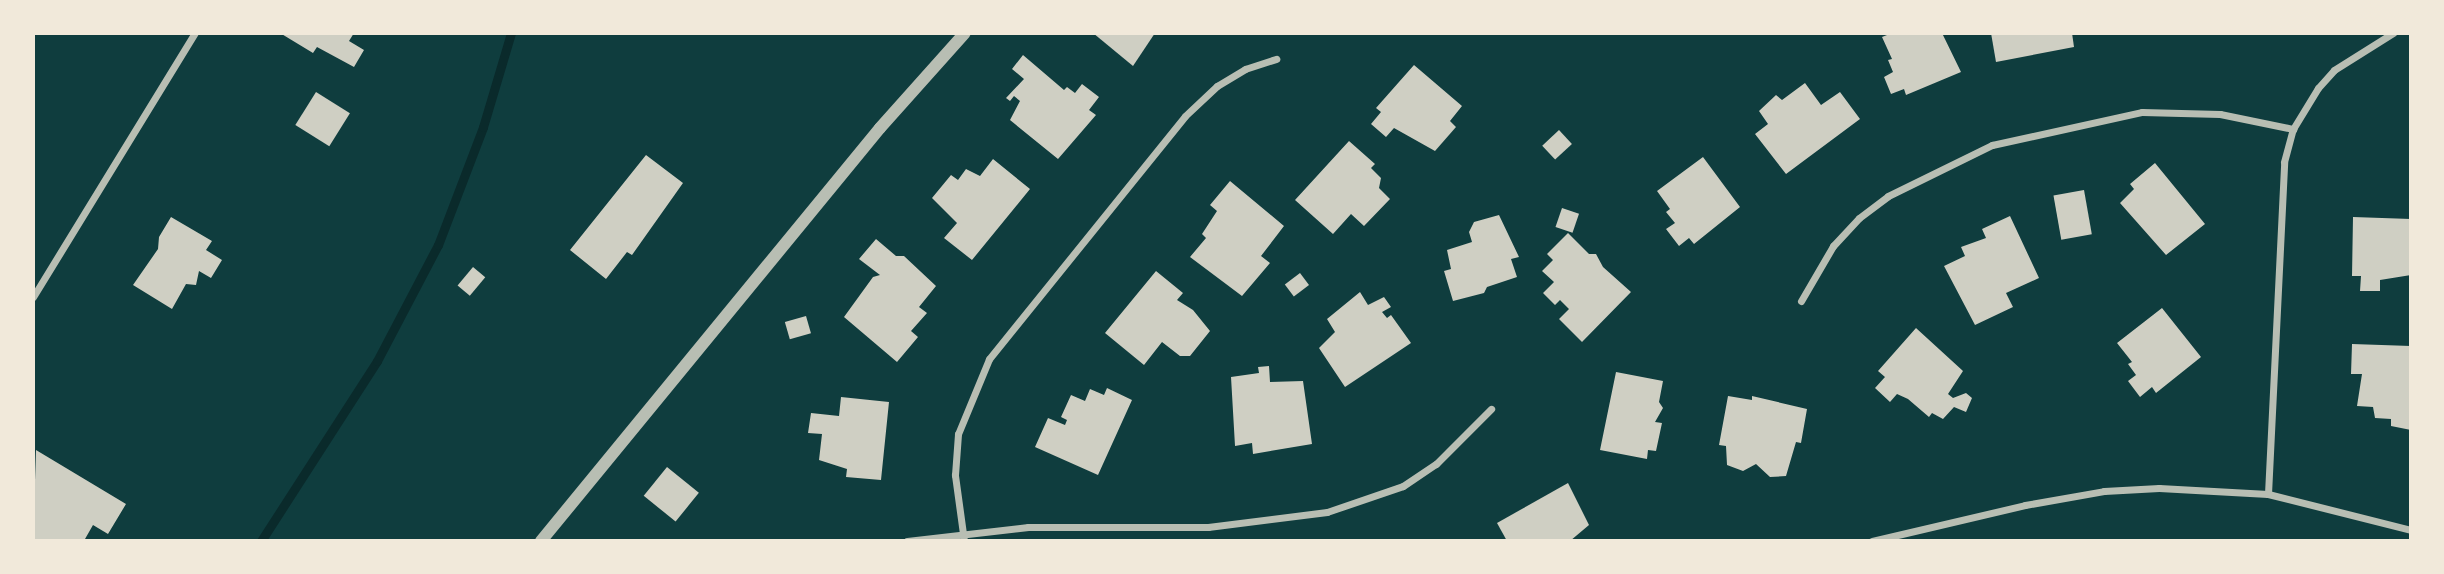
<!DOCTYPE html>
<style>
body{margin:0}
#map{position:relative;width:2444px;height:574px;overflow:hidden;background:#0f3d3e;font-family:"Fira Sans",sans-serif}
div>[style]{position:absolute}
.stream>*{height:9px;margin:-4.5px;padding:0 4.5px;transform-origin:4.5px;border-radius:4.5px;background:#0a2a2b}
.building>*{inset:0;background:#cfcfc3;transform-origin:0 0}
.minor>*{height:7px;margin:-3.5px;padding:0 3.5px;transform-origin:3.5px;border-radius:3.5px;background:#b8beb3}
.tertiary>*{height:12px;margin:-6px;padding:0 6px;transform-origin:6px;border-radius:6px;background:#b8beb3}
span{translate:-50% -50%;white-space:nowrap;text-align:center;line-height:1.15;-webkit-text-stroke:7px #f1e9da;paint-order:stroke}
.frame{position:absolute;inset:0;border:35px solid #f1e9da;pointer-events:none}
</style>
<div id="map">
<div class="stream">
<i style="left:261px;top:541px;width:214px;rotate:-57.2deg"></i>
<i style="left:377px;top:361px;width:131px;rotate:-62.3deg"></i>
<i style="left:438px;top:245px;width:126px;rotate:-69.1deg"></i>
<i style="left:483px;top:127px;width:98px;rotate:-73.4deg"></i>
</div>
<div class="building">
<i style="clip-path:polygon(280px 33px,354px 33px,349px 41px,364px 50px,354px 67px,317px 47px,313px 53px)"></i>
<i style="clip-path:polygon(1093px 33px,1155px 33px,1133px 66px)"></i>
<i style="clip-path:polygon(1892px 33px,1942px 33px,1961px 72px,1906px 95px,1904px 89px,1891px 94px,1884px 77px,1893px 72px,1888px 60px,1892px 59px,1882px 37px)"></i>
<i style="clip-path:polygon(1991px 33px,2072px 33px,2074px 47px,1996px 62px)"></i>
<i style="clip-path:polygon(1023px 55px,1064px 90px,1067px 87px,1075px 93px,1082px 84px,1099px 97px,1089px 110px,1096px 115px,1058px 159px,1010px 120px,1020px 101px,1014px 96px,1010px 101px,1006px 98px,1024px 79px,1012px 69px)"></i>
<i style="clip-path:polygon(1414px 65px,1462px 106px,1450px 121px,1456px 127px,1435px 151px,1394px 128px,1386px 137px,1371px 124px,1381px 112px,1376px 108px)"></i>
<i style="clip-path:polygon(1805px 83px,1821px 105px,1840px 92px,1860px 119px,1786px 174px,1755px 134px,1768px 124px,1759px 111px,1776px 95px,1782px 100px)"></i>
<i style="left:316px;top:92px;width:40px;height:39px;rotate:32deg"></i>
<i style="left:1559px;top:130px;width:19px;height:23px;rotate:47deg"></i>
<i style="clip-path:polygon(1349px 141px,1375px 164px,1371px 168px,1381px 178px,1379px 188px,1390px 199px,1364px 226px,1351px 214px,1333px 234px,1295px 200px)"></i>
<i style="clip-path:polygon(646px 155px,683px 183px,632px 255px,627px 252px,606px 279px,570px 250px)"></i>
<i style="clip-path:polygon(1703px 157px,1740px 207px,1694px 244px,1689px 238px,1679px 246px,1666px 229px,1675px 223px,1666px 212px,1670px 209px,1657px 191px)"></i>
<i style="clip-path:polygon(993px 159px,1030px 189px,972px 260px,944px 238px,957px 223px,932px 198px,951px 175px,958px 180px,966px 169px,980px 176px)"></i>
<i style="clip-path:polygon(2155px 163px,2205px 224px,2166px 255px,2120px 203px,2134px 189px,2130px 184px)"></i>
<i style="clip-path:polygon(1230px 181px,1284px 226px,1261px 256px,1270px 263px,1242px 296px,1190px 257px,1206px 238px,1202px 234px,1217px 211px,1210px 205px)"></i>
<i style="left:2084px;top:190px;width:45px;height:31px;rotate:80deg"></i>
<i style="left:1562px;top:208px;width:18px;height:20px;rotate:19deg"></i>
<i style="clip-path:polygon(1499px 215px,1519px 257px,1511px 259px,1517px 277px,1487px 287px,1484px 293px,1453px 301px,1444px 271px,1451px 269px,1447px 250px,1472px 242px,1469px 232px,1474px 222px)"></i>
<i style="clip-path:polygon(2010px 216px,2039px 278px,2006px 293px,2013px 307px,1975px 325px,1944px 266px,1965px 256px,1961px 247px,1986px 238px,1982px 229px)"></i>
<i style="clip-path:polygon(171px 217px,212px 241px,206px 250px,222px 260px,211px 278px,199px 271px,196px 285px,186px 284px,172px 309px,133px 285px,158px 249px,159px 237px)"></i>
<i style="clip-path:polygon(2353px 217px,2411px 219px,2411px 275px,2380px 280px,2380px 291px,2360px 291px,2361px 276px,2352px 276px)"></i>
<i style="clip-path:polygon(1568px 233px,1589px 254px,1596px 254px,1603px 267px,1631px 292px,1582px 342px,1559px 319px,1569px 309px,1560px 300px,1555px 305px,1543px 293px,1554px 282px,1542px 271px,1553px 260px,1547px 254px)"></i>
<i style="clip-path:polygon(876px 239px,896px 256px,904px 256px,936px 286px,919px 307px,927px 313px,911px 331px,918px 337px,897px 362px,844px 317px,873px 277px,880px 275px,859px 259px)"></i>
<i style="left:473px;top:267px;width:16px;height:24px;rotate:40deg"></i>
<i style="clip-path:polygon(1156px 271px,1183px 293px,1177px 300px,1193px 310px,1210px 331px,1190px 356px,1180px 356px,1162px 342px,1144px 365px,1105px 333px)"></i>
<i style="left:1300px;top:273px;width:15px;height:19px;rotate:53deg"></i>
<i style="clip-path:polygon(1360px 292px,1368px 305px,1384px 297px,1391px 307px,1382px 312px,1387px 318px,1391px 315px,1411px 343px,1345px 387px,1319px 348px,1335px 332px,1327px 319px)"></i>
<i style="clip-path:polygon(2162px 308px,2201px 357px,2156px 393px,2152px 387px,2140px 397px,2128px 381px,2136px 375px,2128px 364px,2132px 362px,2117px 343px)"></i>
<i style="left:806px;top:316px;width:18px;height:22px;rotate:74deg"></i>
<i style="clip-path:polygon(1916px 328px,1963px 371px,1948px 394px,1953px 398px,1966px 393px,1972px 398px,1966px 412px,1954px 407px,1943px 419px,1932px 413px,1929px 417px,1908px 399px,1897px 394px,1890px 402px,1875px 388px,1885px 377px,1878px 371px)"></i>
<i style="clip-path:polygon(2352px 344px,2411px 346px,2411px 430px,2391px 426px,2391px 419px,2375px 418px,2373px 407px,2357px 406px,2362px 374px,2351px 374px)"></i>
<i style="clip-path:polygon(1269px 366px,1270px 382px,1303px 381px,1312px 444px,1253px 454px,1252px 443px,1235px 446px,1231px 377px,1259px 373px,1258px 367px)"></i>
<i style="clip-path:polygon(1616px 372px,1663px 381px,1659px 402px,1663px 408px,1655px 422px,1662px 423px,1656px 451px,1648px 450px,1647px 459px,1600px 450px)"></i>
<i style="clip-path:polygon(1107px 388px,1132px 400px,1098px 475px,1035px 447px,1048px 418px,1065px 425px,1067px 420px,1061px 417px,1071px 395px,1085px 401px,1090px 389px,1104px 395px)"></i>
<i style="clip-path:polygon(1728px 396px,1752px 400px,1752px 396px,1807px 409px,1801px 443px,1796px 442px,1786px 476px,1770px 477px,1756px 464px,1743px 471px,1727px 465px,1726px 446px,1719px 445px)"></i>
<i style="clip-path:polygon(841px 397px,889px 402px,881px 480px,846px 477px,847px 469px,819px 460px,822px 434px,808px 433px,811px 413px,839px 416px)"></i>
<i style="clip-path:polygon(36px 450px,126px 504px,108px 534px,93px 525px,85px 539px,33px 541px)"></i>
<i style="left:667px;top:467px;width:41px;height:37px;rotate:39deg"></i>
<i style="clip-path:polygon(1568px 483px,1589px 525px,1570px 541px,1507px 541px,1497px 523px)"></i>
</div>
<div class="minor">
<i style="left:33px;top:297px;width:310px;rotate:-58.5deg"></i>
<i style="left:1801px;top:301px;width:64px;rotate:-59.8deg"></i>
<i style="left:1833px;top:246px;width:38px;rotate:-47deg"></i>
<i style="left:1859px;top:218px;width:36px;rotate:-37deg"></i>
<i style="left:1888px;top:196px;width:116px;rotate:-26.1deg"></i>
<i style="left:1992px;top:145px;width:154px;rotate:-12.4deg"></i>
<i style="left:2142px;top:112px;width:78px;rotate:1.5deg"></i>
<i style="left:2220px;top:114px;width:75px;rotate:11.6deg"></i>
<i style="left:2268px;top:494px;width:332px;rotate:-87.2deg"></i>
<i style="left:2284px;top:162px;width:34px;rotate:-75deg"></i>
<i style="left:2293px;top:129px;width:48px;rotate:-58.6deg"></i>
<i style="left:2318px;top:88px;width:24px;rotate:-48deg"></i>
<i style="left:2334px;top:70px;width:70px;rotate:-32.1deg"></i>
<i style="left:907px;top:541px;width:122px;rotate:-6.6deg"></i>
<i style="left:1028px;top:527px;width:180px"></i>
<i style="left:1208px;top:527px;width:120px;rotate:-7.2deg"></i>
<i style="left:1327px;top:512px;width:80px;rotate:-18.9deg"></i>
<i style="left:1403px;top:486px;width:40px;rotate:-34deg"></i>
<i style="left:1436px;top:464px;width:78px;rotate:-45deg"></i>
<i style="left:964px;top:541px;width:67px;rotate:-97.8deg"></i>
<i style="left:955px;top:475px;width:41px;rotate:-85.8deg"></i>
<i style="left:958px;top:434px;width:81px;rotate:-67.5deg"></i>
<i style="left:989px;top:359px;width:312px;rotate:-51.1deg"></i>
<i style="left:1185px;top:116px;width:44px;rotate:-43.2deg"></i>
<i style="left:1217px;top:86px;width:33px;rotate:-31deg"></i>
<i style="left:1245px;top:69px;width:33px;rotate:-18deg"></i>
<i style="left:1872px;top:541px;width:157px;rotate:-13.2deg"></i>
<i style="left:2025px;top:505px;width:80px;rotate:-10deg"></i>
<i style="left:2104px;top:491px;width:55px;rotate:-3.1deg"></i>
<i style="left:2159px;top:488px;width:109px;rotate:3.2deg"></i>
<i style="left:2268px;top:494px;width:147px;rotate:14.1deg"></i>
</div>
<div class="tertiary">
<i style="left:541px;top:541px;width:534px;rotate:-50.62deg"></i>
<i style="left:880px;top:128px;width:127px;rotate:-48.2deg"></i>
</div>
<div class="frame"></div>
</div>
